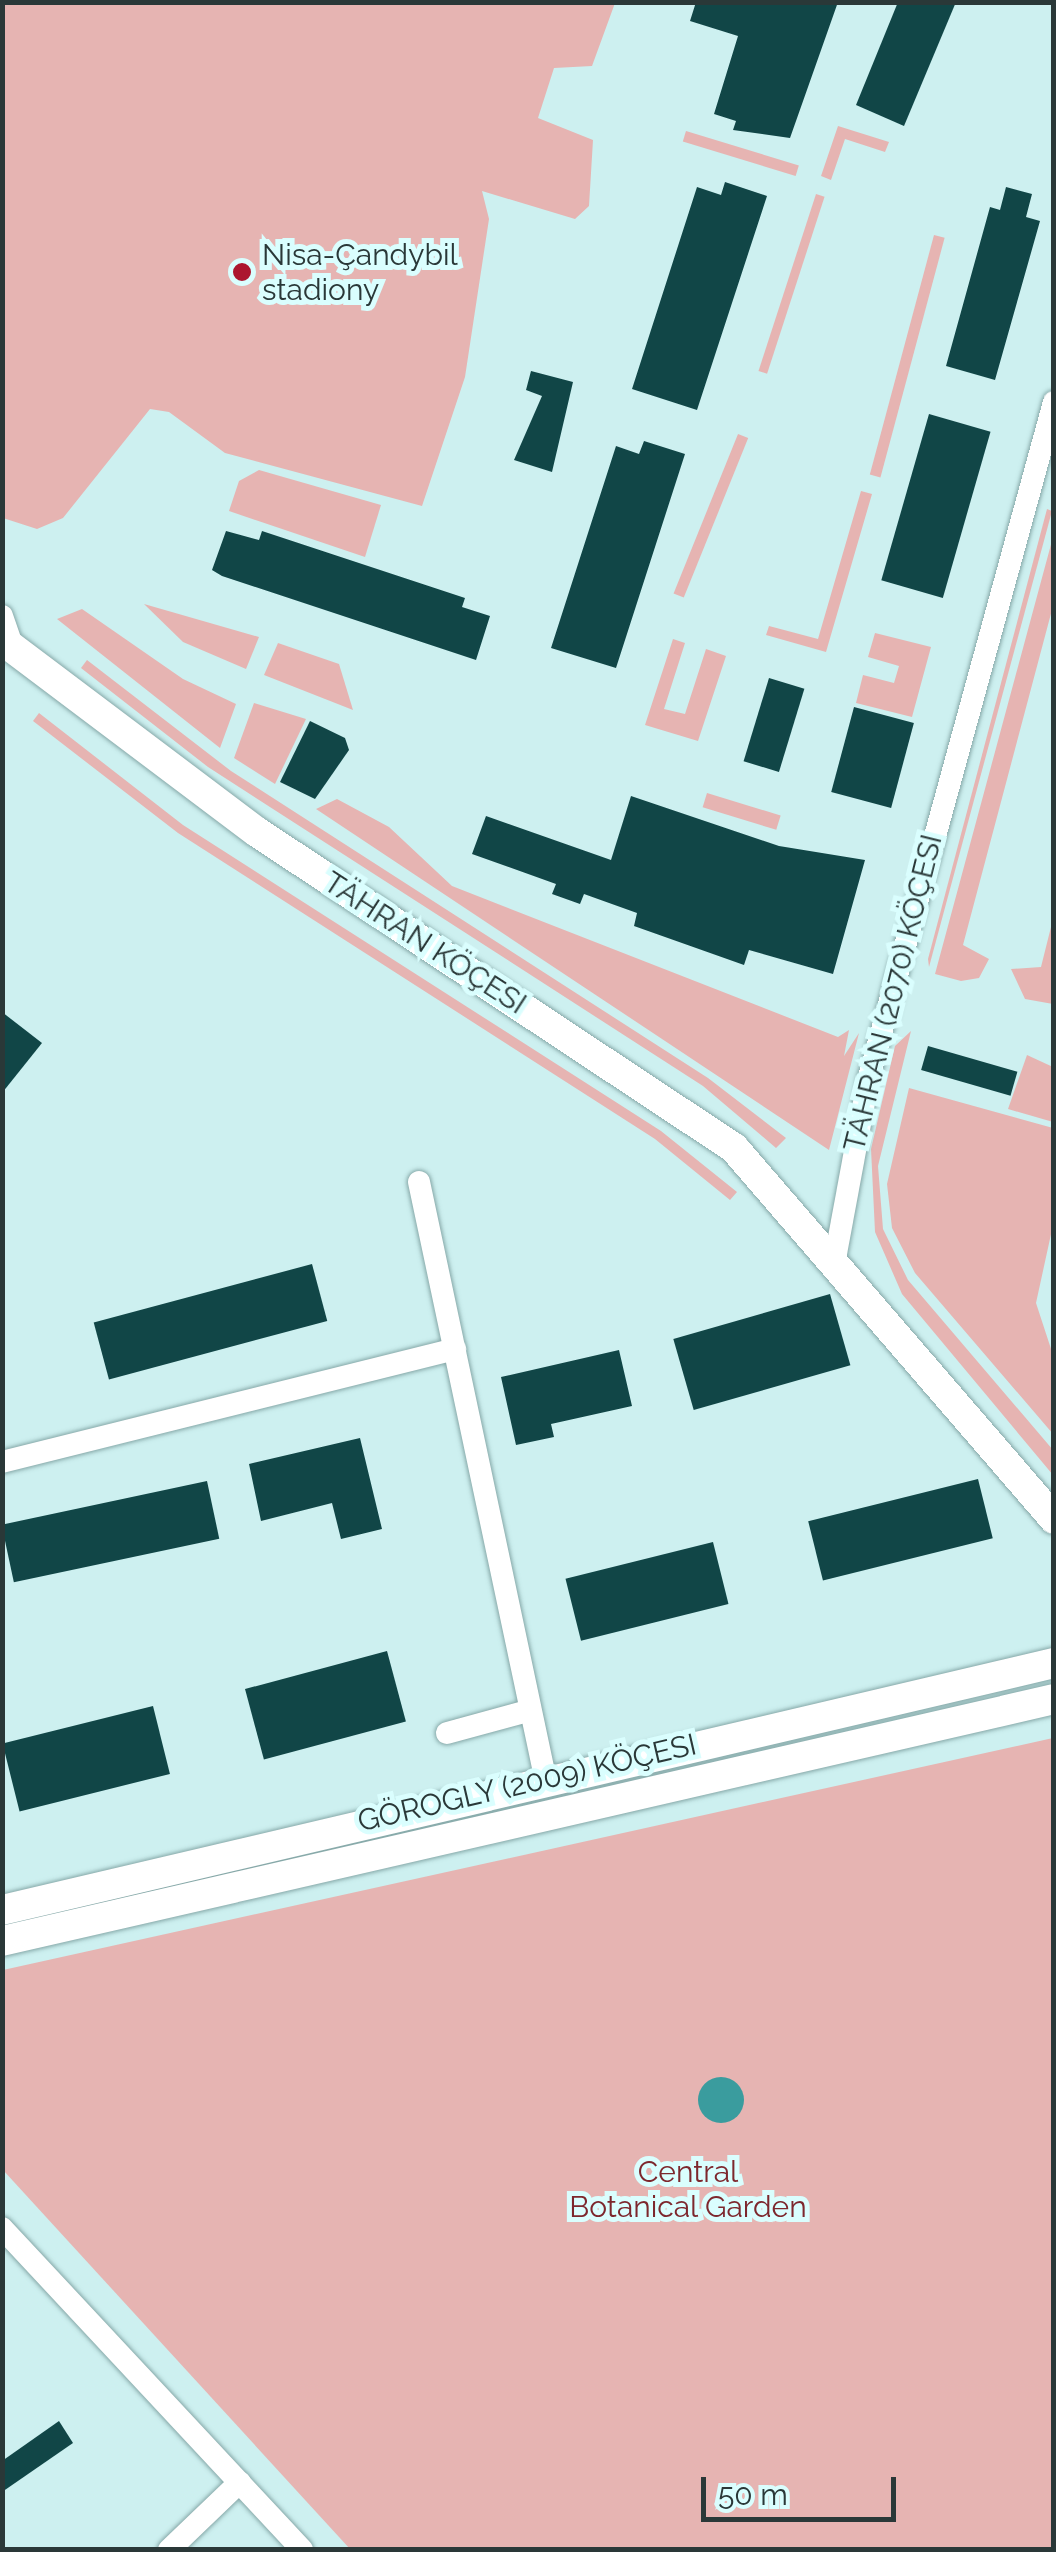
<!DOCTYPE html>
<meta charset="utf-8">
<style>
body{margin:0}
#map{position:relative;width:1056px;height:2552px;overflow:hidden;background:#cdf0f0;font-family:Raleway,sans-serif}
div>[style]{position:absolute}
.green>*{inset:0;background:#e6b4b2;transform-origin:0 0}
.water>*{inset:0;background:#3a9c9e}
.round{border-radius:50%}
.building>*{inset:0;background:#114647;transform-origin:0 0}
.roads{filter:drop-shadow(0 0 2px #86a8a8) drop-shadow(0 0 2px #86a8a8)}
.street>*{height:22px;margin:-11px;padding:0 11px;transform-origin:11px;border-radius:11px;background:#fff}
.secondary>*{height:30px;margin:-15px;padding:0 15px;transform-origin:15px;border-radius:15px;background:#fff}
.dots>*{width:28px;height:28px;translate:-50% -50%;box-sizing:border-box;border:5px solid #dafefe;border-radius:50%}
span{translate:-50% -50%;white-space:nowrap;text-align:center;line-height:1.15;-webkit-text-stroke:10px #dafefe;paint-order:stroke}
.poi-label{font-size:30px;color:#2a3838}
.left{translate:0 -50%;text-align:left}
.street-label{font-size:30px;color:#2a3838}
.park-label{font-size:30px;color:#7d272d}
.frame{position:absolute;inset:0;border:5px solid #2a3838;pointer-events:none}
.scale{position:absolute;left:701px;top:2477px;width:195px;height:45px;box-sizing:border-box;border:5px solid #2a3838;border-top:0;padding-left:12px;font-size:30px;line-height:35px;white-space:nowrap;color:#2a3838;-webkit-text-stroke:8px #dafefe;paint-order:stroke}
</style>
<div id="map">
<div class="green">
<i style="clip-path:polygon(3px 2px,615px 3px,592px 66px,554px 68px,538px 118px,593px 140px,589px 206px,575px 219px,482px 191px,489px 219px,465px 377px,422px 506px,225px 453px,169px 412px,150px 409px,63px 518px,37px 529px,3px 518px)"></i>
<i style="clip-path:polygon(838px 126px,889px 142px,885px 152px,845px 139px,831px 180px,821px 176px)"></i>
<i style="left:686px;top:131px;width:118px;height:11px;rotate:17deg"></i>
<i style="left:816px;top:194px;width:9px;height:186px;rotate:18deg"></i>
<i style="left:934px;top:235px;width:11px;height:248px;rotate:15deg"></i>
<i style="left:738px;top:434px;width:11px;height:172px;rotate:22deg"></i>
<i style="clip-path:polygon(259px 470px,381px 505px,365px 557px,229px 511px,239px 481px)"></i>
<i style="clip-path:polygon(861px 491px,872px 494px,826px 652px,766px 635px,769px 626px,818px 639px)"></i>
<i style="clip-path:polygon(1047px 509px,1052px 511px,929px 967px,928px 959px)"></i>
<i style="clip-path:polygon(1053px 537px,1053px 606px,963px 945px,989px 959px,979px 978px,961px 981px,935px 974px)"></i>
<i style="clip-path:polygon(144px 604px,259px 637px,246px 669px,183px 642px)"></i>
<i style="clip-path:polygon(82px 609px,183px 679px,236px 704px,220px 748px,57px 619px)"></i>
<i style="clip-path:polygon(875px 633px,931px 647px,912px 717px,856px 703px,863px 675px,894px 683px,899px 666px,868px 657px)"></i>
<i style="clip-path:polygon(673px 639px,685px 643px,664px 709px,685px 714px,706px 649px,726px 656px,698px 741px,645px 725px)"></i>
<i style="clip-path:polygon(278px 643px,339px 664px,353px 710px,264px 675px)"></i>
<i style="clip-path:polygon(87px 660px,231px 771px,708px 1078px,786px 1138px,776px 1148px,703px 1086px,208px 767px,81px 668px)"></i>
<i style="clip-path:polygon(254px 703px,306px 719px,275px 784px,234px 758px)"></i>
<i style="clip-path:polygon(39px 713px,183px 825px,661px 1131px,737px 1192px,730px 1200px,655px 1139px,178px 833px,33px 721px)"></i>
<i style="left:707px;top:793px;width:77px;height:15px;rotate:17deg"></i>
<i style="clip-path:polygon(337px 799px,389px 827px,452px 886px,838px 1037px,849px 1030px,844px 1056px,859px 1033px,829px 1150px,316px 809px)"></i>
<i style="clip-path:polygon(1053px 919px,1053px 1004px,1025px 999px,1011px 969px,1041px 967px)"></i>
<i style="clip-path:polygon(911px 1031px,878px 1166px,883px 1229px,908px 1280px,1053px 1450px,1053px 1475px,902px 1294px,875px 1232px,871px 1149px,895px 1046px)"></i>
<i style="clip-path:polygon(1027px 1055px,1053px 1067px,1053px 1122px,1008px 1109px)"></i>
<i style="clip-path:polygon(909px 1088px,1053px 1128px,1053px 1225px,1036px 1303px,1053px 1355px,1053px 1434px,915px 1273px,892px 1228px,887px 1184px)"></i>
<i style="clip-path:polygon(1053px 1738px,1053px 2549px,350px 2549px,3px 2170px,3px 1970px)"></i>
</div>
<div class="water">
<i class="round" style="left:698px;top:2077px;width:46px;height:46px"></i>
</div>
<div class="building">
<i style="clip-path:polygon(696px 2px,838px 2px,790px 138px,733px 130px,736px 121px,714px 114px,738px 36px,690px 21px)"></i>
<i style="clip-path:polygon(898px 2px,956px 2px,904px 126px,856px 105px)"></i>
<i style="clip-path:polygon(725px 182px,767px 196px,697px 410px,632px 389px,697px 187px,721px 195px)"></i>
<i style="clip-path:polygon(1006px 187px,1032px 194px,1026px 217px,1040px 221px,995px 380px,946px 366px,990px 207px,1000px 210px)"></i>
<i style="clip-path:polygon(531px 371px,573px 382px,552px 472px,514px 460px,542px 396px,526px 390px)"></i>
<i style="left:929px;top:414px;width:64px;height:173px;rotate:16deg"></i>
<i style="clip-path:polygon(644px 441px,685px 454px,616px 668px,551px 648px,616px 446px,639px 454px)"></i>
<i style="clip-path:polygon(226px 531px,259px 540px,262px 531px,465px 598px,462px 607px,490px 616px,476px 660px,222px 576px,212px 570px)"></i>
<i style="left:769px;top:678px;width:37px;height:87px;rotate:17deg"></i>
<i style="left:854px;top:707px;width:62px;height:88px;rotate:15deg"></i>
<i style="clip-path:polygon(310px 721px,345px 738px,349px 750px,315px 799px,280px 782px)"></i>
<i style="clip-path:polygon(631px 796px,779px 846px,865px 860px,833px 974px,749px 950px,744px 965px,634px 926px,637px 913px,584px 894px,580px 904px,552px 894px,556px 884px,472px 854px,486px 816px,611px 860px)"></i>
<i style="clip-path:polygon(2px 1012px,42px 1043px,2px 1093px)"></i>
<i style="left:928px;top:1046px;width:93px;height:25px;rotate:16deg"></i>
<i style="left:312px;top:1264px;width:59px;height:226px;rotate:75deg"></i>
<i style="left:830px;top:1294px;width:74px;height:163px;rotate:74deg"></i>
<i style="clip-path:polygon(619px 1350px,632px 1406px,551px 1424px,554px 1437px,516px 1445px,501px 1377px)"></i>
<i style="clip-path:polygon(360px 1438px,382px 1529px,341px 1539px,332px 1503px,261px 1521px,249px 1464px)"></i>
<i style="left:978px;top:1479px;width:61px;height:175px;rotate:76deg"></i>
<i style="left:207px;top:1481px;width:59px;height:210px;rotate:78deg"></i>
<i style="left:713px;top:1542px;width:64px;height:152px;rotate:76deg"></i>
<i style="left:387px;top:1651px;width:73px;height:147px;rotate:75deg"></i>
<i style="left:153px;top:1706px;width:70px;height:155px;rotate:76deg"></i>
<i style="clip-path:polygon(59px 2421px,73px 2443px,2px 2492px,2px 2461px)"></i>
</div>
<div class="roads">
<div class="street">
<i style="left:2px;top:616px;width:37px;rotate:71deg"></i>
<i style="left:419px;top:1182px;width:608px;rotate:78.04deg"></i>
<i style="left:835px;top:1259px;width:181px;rotate:-79.5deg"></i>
<i style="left:868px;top:1081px;width:704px;rotate:-74.68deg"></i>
<i style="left:2px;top:1462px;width:467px;rotate:-14deg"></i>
<i style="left:447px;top:1733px;width:84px;rotate:-15.2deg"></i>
<i style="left:2px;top:2228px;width:440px;rotate:47deg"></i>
<i style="left:169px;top:2550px;width:98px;rotate:-43.8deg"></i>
</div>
<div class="secondary">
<i style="left:2px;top:640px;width:319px;rotate:37deg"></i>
<i style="left:257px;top:832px;width:572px;rotate:33.52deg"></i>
<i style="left:734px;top:1148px;width:490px;rotate:49.2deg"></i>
<i style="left:2px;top:1910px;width:1081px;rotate:-13.21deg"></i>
<i style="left:2px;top:1941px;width:1079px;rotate:-12.95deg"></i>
</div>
</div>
<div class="dots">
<i style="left:242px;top:272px;background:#ac162f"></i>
</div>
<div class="poi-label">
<span class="left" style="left:262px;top:272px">Nisa-Çandybil<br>stadiony</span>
</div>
<div class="street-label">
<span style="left:425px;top:943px;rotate:33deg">TÄHRAN KÖÇESI</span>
<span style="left:893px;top:993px;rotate:-76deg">TÄHRAN (2070) KÖÇESI</span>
<span style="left:527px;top:1783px;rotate:-13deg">GÖROGLY (2009) KÖÇESI</span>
</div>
<div class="park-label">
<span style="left:688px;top:2189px">Central<br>Botanical Garden</span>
</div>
<div class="frame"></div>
<div class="scale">50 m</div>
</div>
